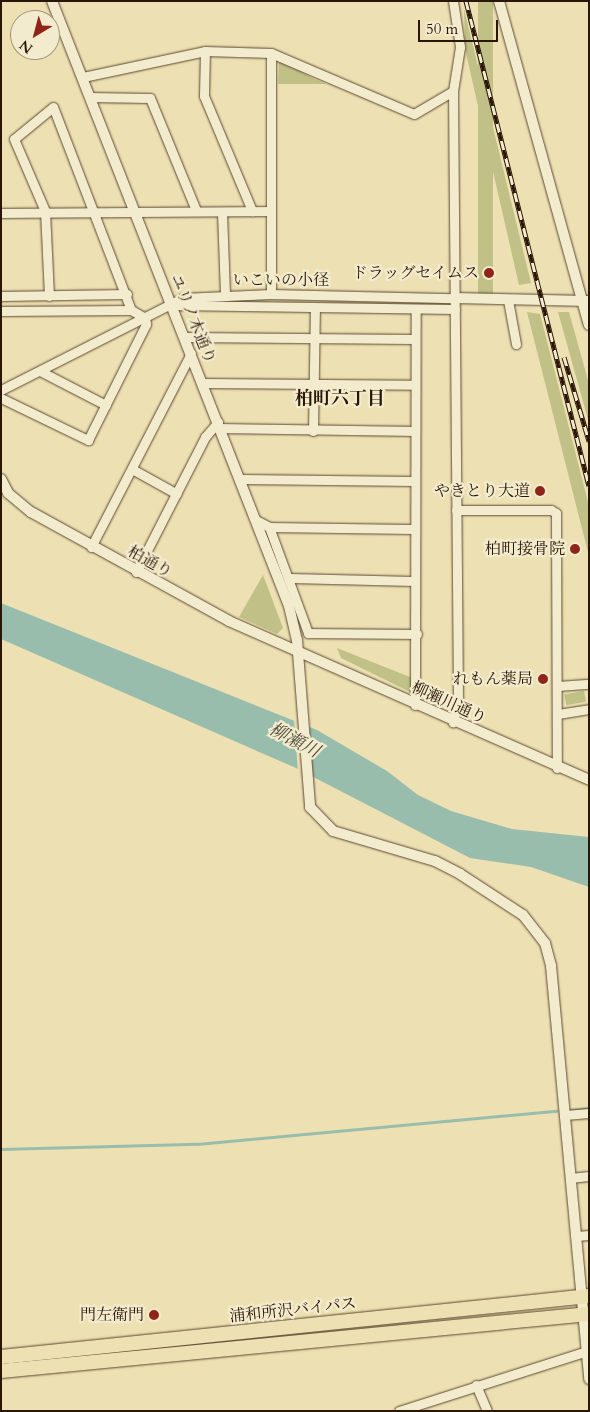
<!DOCTYPE html>
<meta charset="utf-8">
<style>
body{margin:0}
#map{position:relative;width:590px;height:1412px;overflow:hidden;background:#ede0b2;font-family:Cardo,"Noto Serif JP",serif}
div>[style]{position:absolute}
.green>*{inset:0;background:#c0c087;transform-origin:0 0}
.water>*{inset:0;background:#99bdad}
.pier>*{inset:0;background:#ede0b2}
.stream>*{height:3px;margin:-1.5px;padding:0 1.5px;transform-origin:1.5px;border-radius:1.5px;background:#99bdad}
.roads{filter:drop-shadow(0 0 1px #5b4831) drop-shadow(0 0 1px #5b4831)}
.minor>*{height:9px;margin:-4.5px;padding:0 4.5px;transform-origin:4.5px;border-radius:4.5px;background:#f3ebcd}
.tertiary>*{height:10px;margin:-5px;padding:0 5px;transform-origin:5px;border-radius:5px;background:#f3ebcd}
.trunk>*{height:14px;margin:-7px;padding:0 7px;transform-origin:7px;border-radius:7px;background:#ede0b2}
.rail>*{height:5px;margin-top:-2.5px;transform-origin:0;background:repeating-linear-gradient(90deg,#f3ebcd 0 9px,#2a1606 0 18px);box-sizing:border-box;border-block:1px solid #2a1606}
.dots>*{width:14px;height:14px;translate:-50% -50%;box-sizing:border-box;border:2px solid #f3ebcd;border-radius:50%}
span{translate:-50% -50%;white-space:nowrap;text-align:center;line-height:1.15;-webkit-text-stroke:4.5px #f3ebcd;paint-order:stroke}
.poi-label{font-size:16px;color:#2a1606}
.right{translate:-100% -50%;text-align:right}
.street-label{font-size:16px;color:#2a1606}
.neighbourhood-label{font-size:18px;color:#2a1606;font-weight:700}
.water-label{font-size:18px;color:#515040;font-style:italic}
.frame{position:absolute;inset:0;border:2px solid #2a1606;pointer-events:none}
.north{position:absolute;left:10px;top:10px;width:50px;height:50px;box-sizing:border-box;background:#f3ebcd;border:1px solid #a3967d;border-radius:50%;rotate:217deg;font-size:14px;font-weight:700;line-height:20px;text-align:center;color:#2a1606}
.north::after{content:'';display:block;margin:auto;width:18px;height:22px;background:#8f2418;clip-path:polygon(50% 0,100% 100%,50% 72%,0 100%)}
.scale{position:absolute;left:418px;top:20px;width:80px;height:22px;box-sizing:border-box;border:2px solid #2a1606;border-top:0;padding-left:6px;font-size:15px;line-height:18px;white-space:nowrap;color:#2a1606;-webkit-text-stroke:4px #f3ebcd;paint-order:stroke}
</style>
<div id="map">
<div class="green">
<i style="left:478px;top:1px;width:15px;height:295px"></i>
<i style="clip-path:polygon(464px 9px,531px 283px,519px 285px,465px 49px)"></i>
<i style="clip-path:polygon(279px 59px,314px 79px,326px 84px,278px 84px)"></i>
<i style="clip-path:polygon(527px 312px,540px 314px,589px 506px,589px 556px)"></i>
<i style="clip-path:polygon(558px 312px,569px 312px,589px 384px,589px 423px)"></i>
<i style="clip-path:polygon(263px 575px,283px 628px,277px 634px,239px 617px)"></i>
<i style="clip-path:polygon(337px 648px,415px 679px,415px 687px,410px 692px,341px 658px)"></i>
<i style="left:584px;top:691px;width:11px;height:20px;rotate:80deg"></i>
</div>
<div class="water">
<i style="clip-path:polygon(1px 603px,317px 730px,387px 771px,418px 795px,451px 811px,512px 829px,589px 837px,589px 887px,531px 867px,470px 858px,296px 768px,1px 639px)"></i>
</div>
<div class="pier">
<i style="clip-path:polygon(294px 719px,309px 724px,312px 779px,298px 772px)"></i>
</div>
<div class="stream">
<i style="left:571px;top:1110px;width:18px;rotate:-6deg"></i>
<i style="left:1px;top:1149px;width:196px;rotate:-1.5deg"></i>
<i style="left:197px;top:1144px;width:361px;rotate:-5.3deg"></i>
</div>
<div class="roads">
<div class="minor">
<i style="left:453px;top:1px;width:47px;rotate:81.3deg"></i>
<i style="left:460px;top:47px;width:45px;rotate:99deg"></i>
<i style="left:453px;top:91px;width:607px;rotate:89.53deg"></i>
<i style="left:458px;top:698px;width:25px;rotate:102deg"></i>
<i style="left:205px;top:51px;width:45px;rotate:91.3deg"></i>
<i style="left:204px;top:96px;width:125px;rotate:67.3deg"></i>
<i style="left:83px;top:77px;width:125px;rotate:-12deg"></i>
<i style="left:205px;top:51px;width:66px;rotate:1.7deg"></i>
<i style="left:271px;top:53px;width:155px;rotate:23.1deg"></i>
<i style="left:414px;top:114px;width:45px;rotate:-30.5deg"></i>
<i style="left:90px;top:97px;width:60px;rotate:1deg"></i>
<i style="left:150px;top:98px;width:121px;rotate:67.7deg"></i>
<i style="left:222px;top:212px;width:83px;rotate:87.9deg"></i>
<i style="left:1px;top:213px;width:269px;rotate:-0.4deg"></i>
<i style="left:271px;top:294px;width:241px;rotate:-90deg"></i>
<i style="left:1px;top:296px;width:126px;rotate:-0.9deg"></i>
<i style="left:508px;top:300px;width:45px;rotate:79.7deg"></i>
<i style="left:170px;top:305px;width:285px;rotate:0.8deg"></i>
<i style="left:1px;top:311px;width:130px;rotate:-0.4deg"></i>
<i style="left:184px;top:337px;width:231px;rotate:0.5deg"></i>
<i style="left:40px;top:371px;width:74px;rotate:27.3deg"></i>
<i style="left:203px;top:383px;width:212px;rotate:0.5deg"></i>
<i style="left:1px;top:390px;width:203px;rotate:-26.9deg"></i>
<i style="left:182px;top:298px;width:89px;rotate:-2.6deg"></i>
<i style="left:271px;top:294px;width:183px;rotate:1.3deg"></i>
<i style="left:1px;top:398px;width:97px;rotate:25.8deg"></i>
<i style="left:88px;top:440px;width:130px;rotate:-63.4deg"></i>
<i style="left:146px;top:324px;width:6px;rotate:-99deg"></i>
<i style="left:145px;top:318px;width:16px;rotate:-150deg"></i>
<i style="left:131px;top:310px;width:217px;rotate:-111deg"></i>
<i style="left:53px;top:107px;width:50px;rotate:140.6deg"></i>
<i style="left:14px;top:139px;width:78px;rotate:66.7deg"></i>
<i style="left:45px;top:211px;width:85px;rotate:87.3deg"></i>
<i style="left:221px;top:428px;width:192px;rotate:0.9deg"></i>
<i style="left:313px;top:431px;width:122px;rotate:-89.1deg"></i>
<i style="left:132px;top:469px;width:51px;rotate:29.1deg"></i>
<i style="left:241px;top:479px;width:173px;rotate:0.7deg"></i>
<i style="left:456px;top:510px;width:95px"></i>
<i style="left:551px;top:510px;width:6px;rotate:31deg"></i>
<i style="left:556px;top:513px;width:255px;rotate:89.8deg"></i>
<i style="left:256px;top:520px;width:15px;rotate:28deg"></i>
<i style="left:269px;top:527px;width:113px;rotate:69.8deg"></i>
<i style="left:308px;top:633px;width:109px;rotate:0.5deg"></i>
<i style="left:269px;top:527px;width:143px;rotate:0.8deg"></i>
<i style="left:91px;top:547px;width:218px;rotate:-62.7deg"></i>
<i style="left:136px;top:572px;width:152px;rotate:-62.9deg"></i>
<i style="left:205px;top:437px;width:20px;rotate:-49deg"></i>
<i style="left:290px;top:578px;width:124px;rotate:1.4deg"></i>
<i style="left:558px;top:686px;width:31px;rotate:-4deg"></i>
<i style="left:415px;top:705px;width:396px;rotate:-89.9deg"></i>
<i style="left:558px;top:714px;width:31px;rotate:-9deg"></i>
<i style="left:565px;top:1115px;width:24px;rotate:-5deg"></i>
<i style="left:570px;top:1178px;width:19px;rotate:-6deg"></i>
<i style="left:576px;top:1236px;width:13px;rotate:-4deg"></i>
<i style="left:476px;top:1385px;width:28px;rotate:67deg"></i>
<i style="left:399px;top:1411px;width:197px;rotate:-17.7deg"></i>
</div>
<div class="tertiary">
<i style="left:52px;top:1px;width:650px;rotate:68.61deg"></i>
<i style="left:289px;top:606px;width:35px;rotate:77deg"></i>
<i style="left:297px;top:640px;width:168px;rotate:85.5deg"></i>
<i style="left:310px;top:807px;width:33px;rotate:46deg"></i>
<i style="left:333px;top:831px;width:106px;rotate:16.4deg"></i>
<i style="left:435px;top:861px;width:28px;rotate:27deg"></i>
<i style="left:460px;top:874px;width:75px;rotate:33.1deg"></i>
<i style="left:523px;top:915px;width:36px;rotate:52deg"></i>
<i style="left:545px;top:943px;width:24px;rotate:75deg"></i>
<i style="left:551px;top:966px;width:415px;rotate:84.7deg"></i>
<i style="left:499px;top:1px;width:336px;rotate:74.5deg"></i>
<i style="left:454px;top:298px;width:134px;rotate:1.3deg"></i>
<i style="left:1px;top:479px;width:16px;rotate:63deg"></i>
<i style="left:8px;top:493px;width:30px;rotate:40deg"></i>
<i style="left:31px;top:512px;width:226px;rotate:28.8deg"></i>
<i style="left:229px;top:621px;width:394px;rotate:23.8deg"></i>
</div>
<div class="trunk">
<i style="left:1px;top:1357px;width:591px;rotate:-5.92deg"></i>
<i style="left:1px;top:1371px;width:591px;rotate:-5.54deg"></i>
</div>
</div>
<div class="rail">
<i style="left:466px;top:1px;width:500px;rotate:75.77deg"></i>
<i style="left:564px;top:357px;width:88px;rotate:73.4deg"></i>
</div>
<div class="dots">
<i style="left:489px;top:273px;background:#8f2418"></i>
<i style="left:540px;top:491px;background:#8f2418"></i>
<i style="left:575px;top:549px;background:#8f2418"></i>
<i style="left:543px;top:679px;background:#8f2418"></i>
<i style="left:154px;top:1315px;background:#8f2418"></i>
</div>
<div class="poi-label">
<span class="right" style="left:479px;top:273px">ドラッグセイムス</span>
<span class="right" style="left:530px;top:491px">やきとり大道</span>
<span class="right" style="left:565px;top:549px">柏町接骨院</span>
<span class="right" style="left:533px;top:679px">れもん薬局</span>
<span class="right" style="left:144px;top:1315px">門左衛門</span>
</div>
<div class="street-label">
<span style="left:281px;top:280px">いこいの小径</span>
<span style="left:193px;top:319px;rotate:68deg">ユリノ木通り</span>
<span style="left:150px;top:562px;rotate:29deg">柏通り</span>
<span style="left:449px;top:703px;rotate:24deg">柳瀬川通り</span>
<span style="left:293px;top:1310px;rotate:-6deg">浦和所沢バイパス</span>
</div>
<div class="neighbourhood-label">
<span style="left:340px;top:399px">柏町六丁目</span>
</div>
<div class="water-label">
<span style="left:294px;top:741px;rotate:28deg">柳瀬川</span>
</div>
<div class="frame"></div>
<div class="north">N</div>
<div class="scale">50 m</div>
</div>
